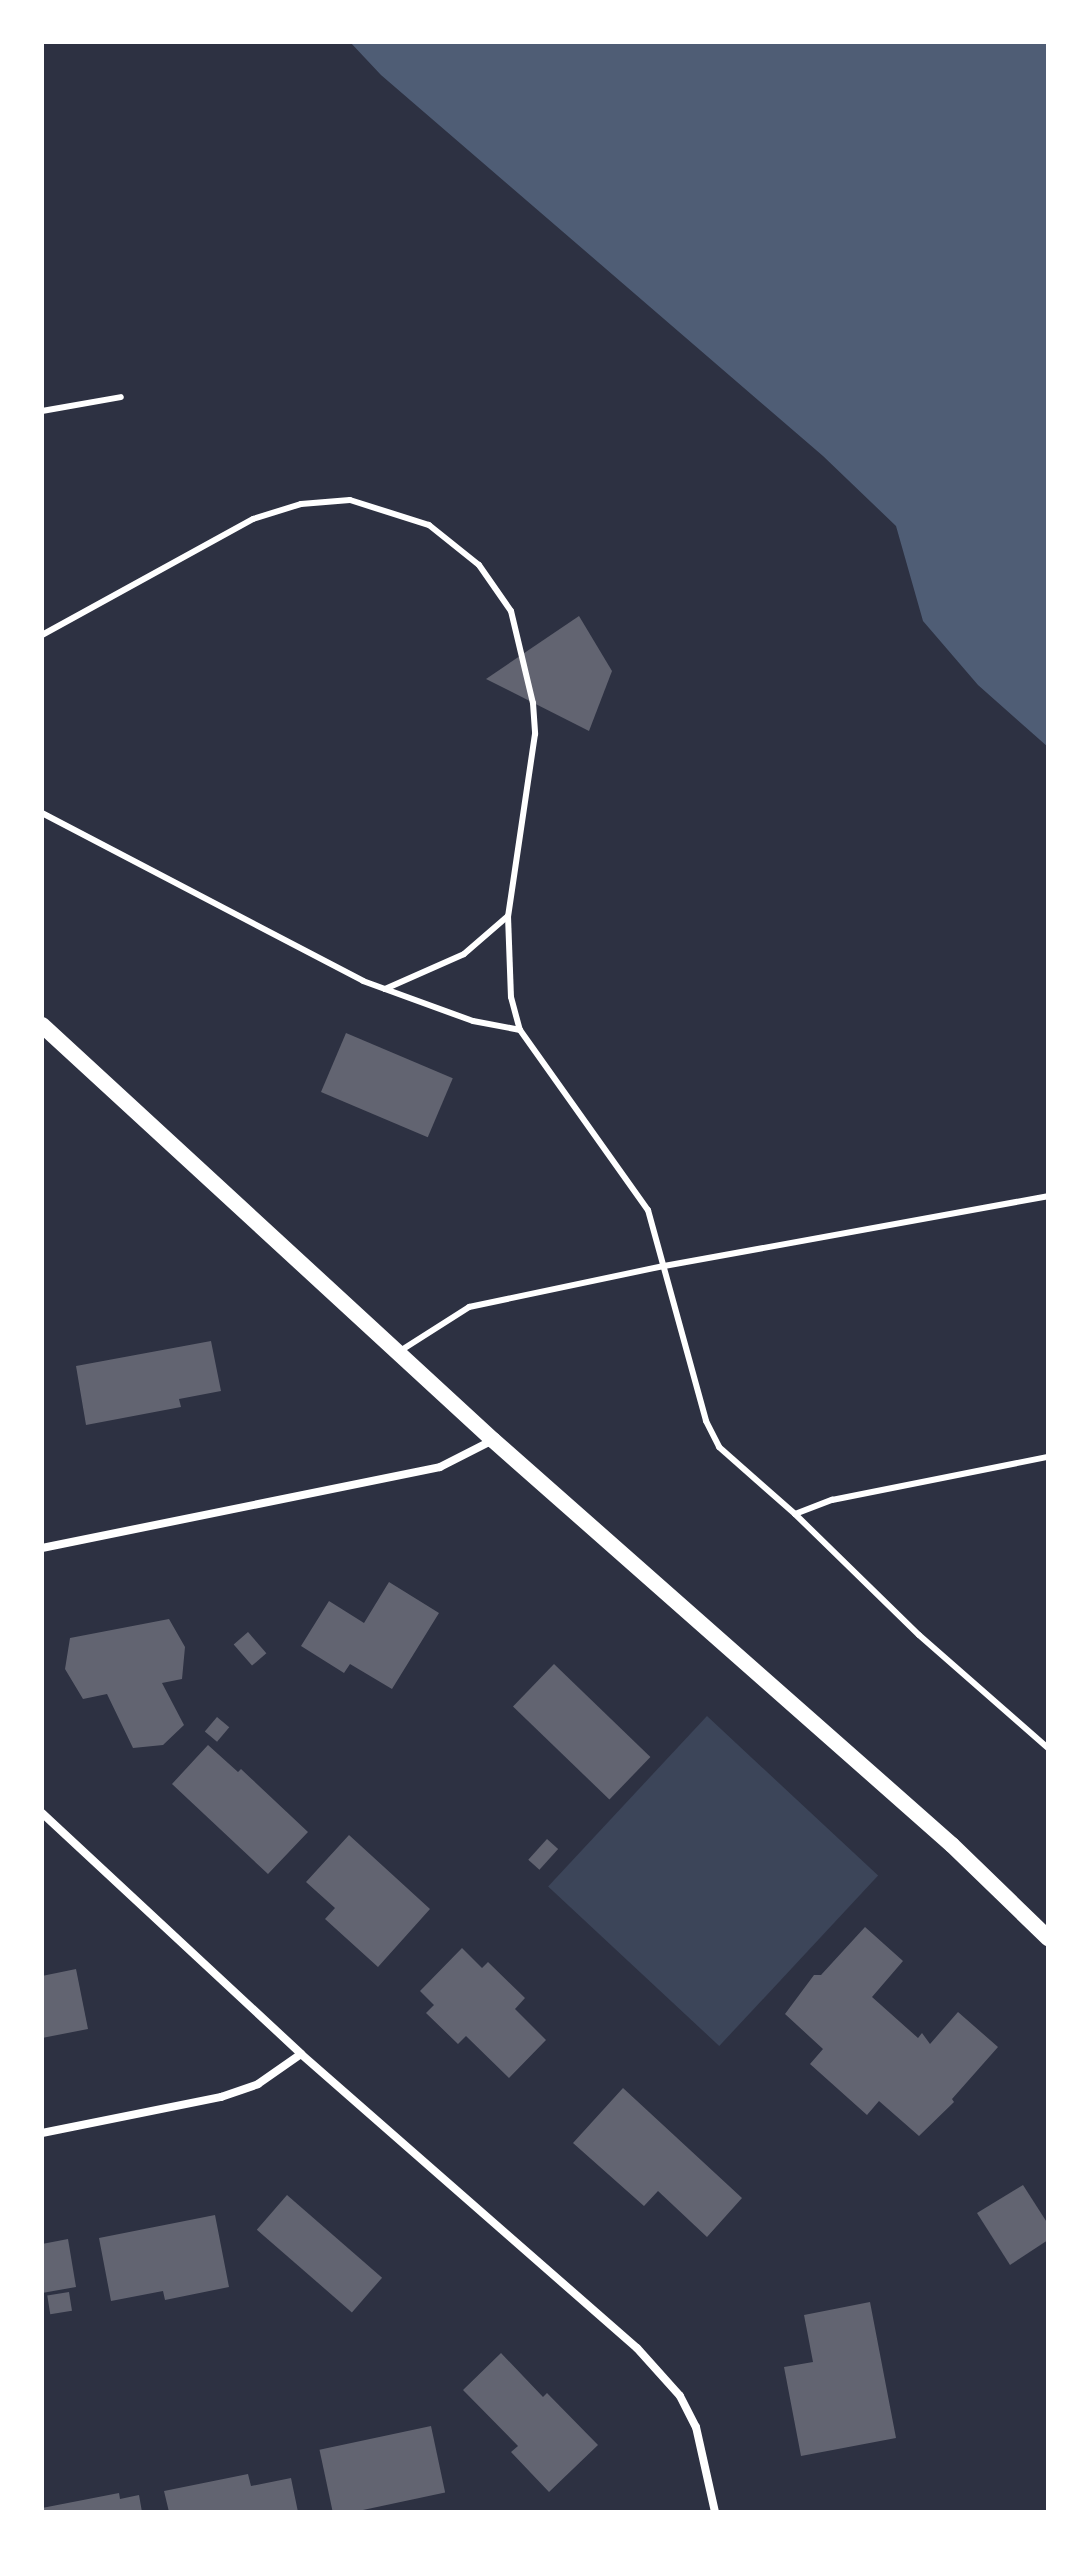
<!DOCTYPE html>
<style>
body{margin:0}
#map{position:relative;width:1090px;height:2554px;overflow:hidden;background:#2d3142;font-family:"Noto Serif",serif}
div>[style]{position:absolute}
.green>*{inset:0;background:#3c4559;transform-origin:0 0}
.water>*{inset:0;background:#4f5d75}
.building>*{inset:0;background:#626471;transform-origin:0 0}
.service>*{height:6px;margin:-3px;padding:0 3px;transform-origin:3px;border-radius:3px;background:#fff}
.minor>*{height:8px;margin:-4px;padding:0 4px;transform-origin:4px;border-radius:4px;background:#fff}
.secondary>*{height:16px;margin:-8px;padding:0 8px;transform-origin:8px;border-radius:8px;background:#fff}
span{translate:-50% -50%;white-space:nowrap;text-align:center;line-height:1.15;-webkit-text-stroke:6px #fff;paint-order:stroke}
.frame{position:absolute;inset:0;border:44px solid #fff;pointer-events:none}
</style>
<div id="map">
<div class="green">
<i style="left:707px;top:1716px;width:234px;height:233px;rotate:43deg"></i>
</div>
<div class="water">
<i style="clip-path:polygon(350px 42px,1048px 42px,1048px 747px,978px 685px,923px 621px,896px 526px,823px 456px,381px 75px)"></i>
</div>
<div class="building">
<i style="clip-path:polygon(579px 616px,612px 671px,589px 731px,486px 679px)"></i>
<i style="left:346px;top:1033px;width:116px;height:64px;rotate:23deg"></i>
<i style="clip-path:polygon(211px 1341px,221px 1391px,179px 1399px,181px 1407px,86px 1425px,76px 1366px)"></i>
<i style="clip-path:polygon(389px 1582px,439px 1613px,392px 1689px,350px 1664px,344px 1673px,301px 1646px,329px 1601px,364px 1623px)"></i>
<i style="clip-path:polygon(169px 1619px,185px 1647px,182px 1679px,162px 1683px,184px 1725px,163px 1745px,133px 1748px,107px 1694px,83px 1699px,65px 1669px,70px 1638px)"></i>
<i style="left:248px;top:1632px;width:28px;height:19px;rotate:49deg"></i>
<i style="left:554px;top:1664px;width:134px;height:59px;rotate:44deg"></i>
<i style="left:217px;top:1717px;width:16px;height:19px;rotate:40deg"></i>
<i style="clip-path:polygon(208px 1745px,238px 1772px,241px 1769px,308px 1832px,268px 1874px,172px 1784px)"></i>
<i style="clip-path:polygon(349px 1835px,430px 1909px,378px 1967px,325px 1919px,335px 1908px,306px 1882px)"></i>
<i style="left:547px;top:1839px;width:15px;height:28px;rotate:42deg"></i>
<i style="clip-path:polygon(865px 1927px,903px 1961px,872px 1997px,918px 2038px,922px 2033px,930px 2044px,958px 2012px,998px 2047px,952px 2099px,954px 2102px,919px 2136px,879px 2101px,867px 2115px,810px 2064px,823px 2049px,785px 2014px,814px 1975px,821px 1975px)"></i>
<i style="clip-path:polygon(462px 1948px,482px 1968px,488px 1962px,525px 1998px,515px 2009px,546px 2040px,509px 2078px,466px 2036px,458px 2044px,426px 2013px,434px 2005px,420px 1991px)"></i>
<i style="clip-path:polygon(76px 1969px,88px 2029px,42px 2038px,42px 1976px)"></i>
<i style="clip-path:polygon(623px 2088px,742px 2198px,707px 2237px,658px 2191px,644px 2206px,573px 2143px)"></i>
<i style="clip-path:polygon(1023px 2185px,1048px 2224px,1048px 2240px,1010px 2265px,977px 2213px)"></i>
<i style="left:287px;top:2195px;width:126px;height:46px;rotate:41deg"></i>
<i style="clip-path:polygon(215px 2215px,229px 2287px,165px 2300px,163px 2291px,111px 2301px,99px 2238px)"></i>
<i style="clip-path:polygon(68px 2239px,76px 2287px,42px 2293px,42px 2244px)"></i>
<i style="left:69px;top:2292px;width:19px;height:22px;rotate:81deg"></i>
<i style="clip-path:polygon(870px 2302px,896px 2438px,801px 2456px,784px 2367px,813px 2362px,804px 2315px)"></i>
<i style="clip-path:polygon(501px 2353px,543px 2397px,547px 2393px,598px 2445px,549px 2492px,511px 2452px,518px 2446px,463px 2390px)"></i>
<i style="left:431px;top:2426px;width:68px;height:114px;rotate:78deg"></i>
<i style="clip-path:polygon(248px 2474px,251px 2486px,291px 2478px,298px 2512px,169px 2512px,164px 2491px)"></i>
<i style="clip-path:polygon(119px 2493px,120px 2499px,139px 2495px,142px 2512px,42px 2512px,42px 2508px)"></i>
</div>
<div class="service">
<i style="left:42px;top:411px;width:80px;rotate:-10deg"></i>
<i style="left:42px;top:635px;width:241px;rotate:-28.8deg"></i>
<i style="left:253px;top:519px;width:50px;rotate:-17.4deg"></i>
<i style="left:301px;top:504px;width:49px;rotate:-4.7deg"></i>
<i style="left:350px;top:500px;width:83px;rotate:17.6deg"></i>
<i style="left:429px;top:525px;width:64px;rotate:38.7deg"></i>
<i style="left:479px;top:565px;width:56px;rotate:55.2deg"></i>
<i style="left:511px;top:611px;width:95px;rotate:76.6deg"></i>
<i style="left:533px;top:703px;width:31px;rotate:86deg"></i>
<i style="left:535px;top:734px;width:184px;rotate:98.4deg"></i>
<i style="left:508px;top:916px;width:81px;rotate:87.9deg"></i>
<i style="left:511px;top:997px;width:34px;rotate:75deg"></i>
<i style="left:520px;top:1030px;width:221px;rotate:54.6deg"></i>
<i style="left:648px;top:1210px;width:219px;rotate:74.6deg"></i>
<i style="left:706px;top:1421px;width:29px;rotate:63deg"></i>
<i style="left:719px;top:1447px;width:101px;rotate:41.4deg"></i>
<i style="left:795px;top:1514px;width:173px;rotate:44.3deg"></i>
<i style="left:919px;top:1635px;width:171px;rotate:41.2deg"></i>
<i style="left:42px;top:813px;width:362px;rotate:27.6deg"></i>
<i style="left:363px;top:981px;width:117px;rotate:20deg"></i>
<i style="left:473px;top:1021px;width:48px;rotate:10.8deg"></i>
<i style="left:385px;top:989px;width:86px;rotate:-23.9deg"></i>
<i style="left:464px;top:954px;width:58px;rotate:-40.8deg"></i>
<i style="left:400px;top:1351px;width:82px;rotate:-32.5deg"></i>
<i style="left:469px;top:1307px;width:199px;rotate:-11.9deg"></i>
<i style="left:664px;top:1266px;width:390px;rotate:-10.3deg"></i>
<i style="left:795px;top:1514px;width:40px;rotate:-21deg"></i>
<i style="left:832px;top:1500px;width:220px;rotate:-11.3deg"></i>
</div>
<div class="minor">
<i style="left:42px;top:1548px;width:406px;rotate:-11.5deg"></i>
<i style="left:440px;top:1467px;width:59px;rotate:-27deg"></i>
<i style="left:42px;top:1813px;width:354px;rotate:42.9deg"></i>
<i style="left:301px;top:2054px;width:446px;rotate:41.2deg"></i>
<i style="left:637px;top:2348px;width:64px;rotate:48.1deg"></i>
<i style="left:680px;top:2396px;width:35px;rotate:63deg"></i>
<i style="left:696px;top:2427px;width:87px;rotate:77.4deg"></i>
<i style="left:42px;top:2133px;width:183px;rotate:-11.4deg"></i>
<i style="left:221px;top:2097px;width:39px;rotate:-19deg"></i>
<i style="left:258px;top:2084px;width:52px;rotate:-34.9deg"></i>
</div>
<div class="secondary">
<i style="left:42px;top:1025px;width:613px;rotate:42.62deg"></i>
<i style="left:493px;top:1440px;width:612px;rotate:41.42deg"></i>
<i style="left:952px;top:1845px;width:134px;rotate:44.1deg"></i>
</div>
<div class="frame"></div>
</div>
